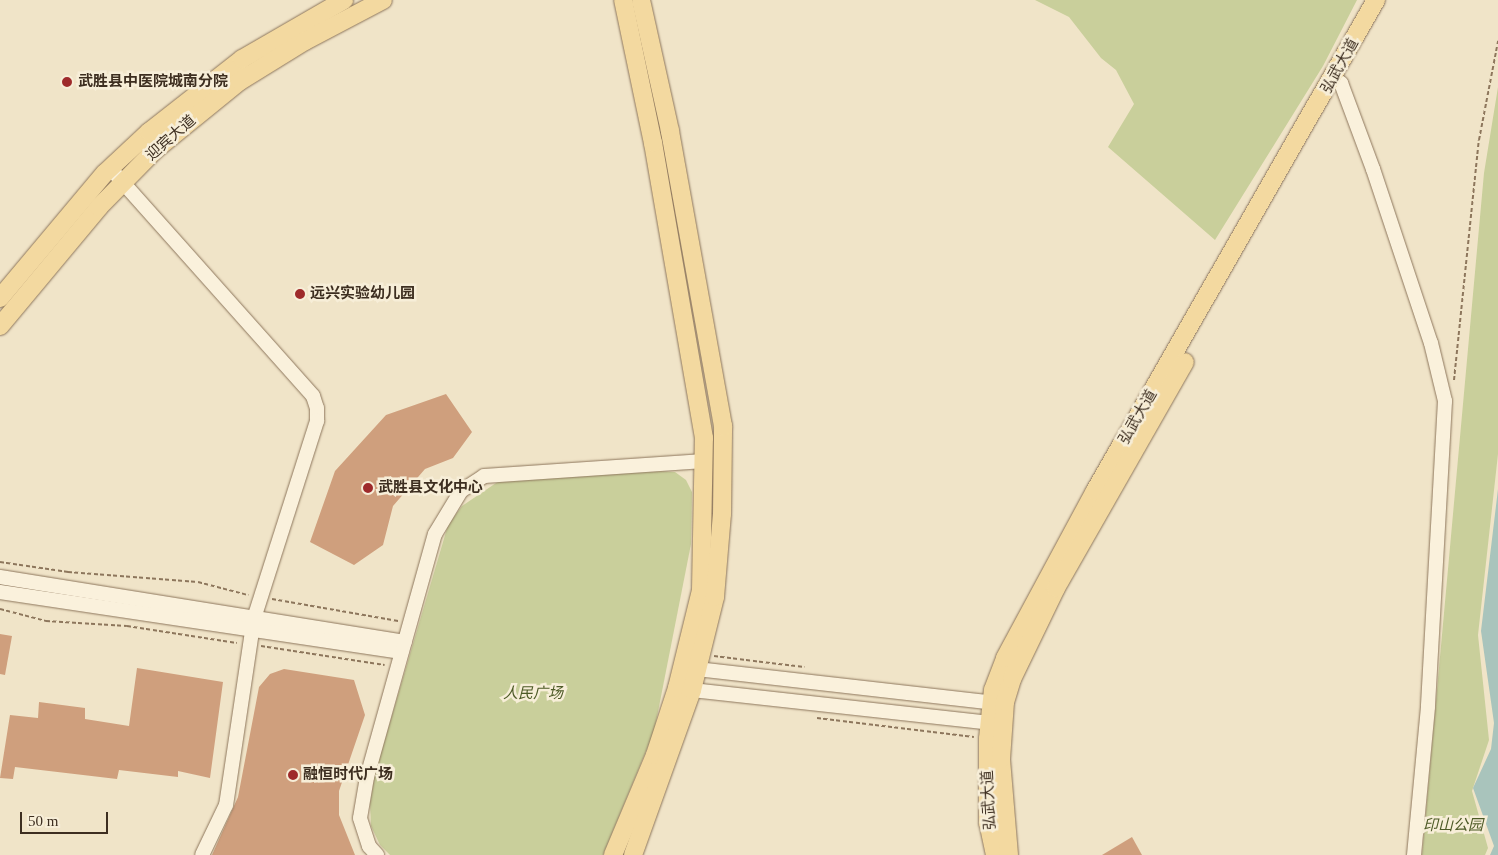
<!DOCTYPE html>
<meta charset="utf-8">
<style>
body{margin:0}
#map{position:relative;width:1498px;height:855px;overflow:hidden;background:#f0e4c8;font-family:"Times New Roman","Noto Sans SC",serif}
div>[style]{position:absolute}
.green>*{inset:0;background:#c9cf9b}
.water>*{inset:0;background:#a9c4bc}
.building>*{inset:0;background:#cf9f7d}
.path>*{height:2px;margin-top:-1px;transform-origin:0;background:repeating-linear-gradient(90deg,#8d765c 0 4px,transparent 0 6.5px)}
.roads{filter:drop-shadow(0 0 1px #8d765c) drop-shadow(0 0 1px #8d765c)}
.minor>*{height:14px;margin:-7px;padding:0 7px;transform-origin:7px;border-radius:7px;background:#faf1dc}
.major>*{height:18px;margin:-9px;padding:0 9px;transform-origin:9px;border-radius:9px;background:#f3d9a0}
.dots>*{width:14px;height:14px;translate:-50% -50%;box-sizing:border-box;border:2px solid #f7eed8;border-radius:50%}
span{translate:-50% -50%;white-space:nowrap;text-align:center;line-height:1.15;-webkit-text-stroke:5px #f7eed8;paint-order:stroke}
.street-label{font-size:15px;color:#3d2e20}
.poi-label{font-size:15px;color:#3d2e20;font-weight:700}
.left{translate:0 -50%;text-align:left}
.park-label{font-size:15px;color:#4d5a26;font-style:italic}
.scale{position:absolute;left:20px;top:812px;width:88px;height:22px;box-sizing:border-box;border:2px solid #3d2e20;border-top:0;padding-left:6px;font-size:15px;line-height:18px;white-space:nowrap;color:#3d2e20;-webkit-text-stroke:4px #f7eed8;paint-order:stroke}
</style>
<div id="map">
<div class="green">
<i style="clip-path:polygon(1035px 0,1357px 0,1323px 66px,1215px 240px,1108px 147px,1134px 104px,1116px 70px,1101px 58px,1069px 17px)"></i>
<i style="clip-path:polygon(1498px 87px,1498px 454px,1478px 635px,1489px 740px,1472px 791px,1488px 848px,1485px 855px,1422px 855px,1484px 173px)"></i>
<i style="clip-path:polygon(657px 471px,675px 472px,686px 480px,692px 492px,691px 544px,654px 732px,603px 855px,390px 855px,380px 845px,371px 826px,370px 803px,375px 773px,448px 525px,462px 506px,499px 481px)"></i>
</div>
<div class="water">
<i style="clip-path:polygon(1498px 489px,1498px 855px,1490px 855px,1494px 846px,1473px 788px,1491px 749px,1494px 723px,1481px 631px)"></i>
</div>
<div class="building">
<i style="clip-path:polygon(446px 394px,472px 432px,453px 458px,425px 469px,393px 506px,383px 545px,354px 565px,310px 542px,335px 471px,386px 415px)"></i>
<i style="clip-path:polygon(0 634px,12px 636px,5px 675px,0 674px)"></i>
<i style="clip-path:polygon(137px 668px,223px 682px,210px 778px,178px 771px,178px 777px,119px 770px,117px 779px,15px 767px,13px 779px,0 778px,10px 715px,38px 718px,39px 702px,85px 708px,85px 719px,129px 726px)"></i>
<i style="clip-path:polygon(284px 669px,354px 680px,365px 715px,339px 791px,339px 815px,355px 855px,212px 855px,238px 797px,259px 687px,270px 674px)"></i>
<i style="clip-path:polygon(1132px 837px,1142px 855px,1102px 855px)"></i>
</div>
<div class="path">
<i style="left:1454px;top:380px;width:241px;rotate:-84.1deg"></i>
<i style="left:1479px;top:140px;width:101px;rotate:-79.1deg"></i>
<i style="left:0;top:562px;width:69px;rotate:8.4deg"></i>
<i style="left:68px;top:572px;width:130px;rotate:4.4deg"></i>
<i style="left:198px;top:582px;width:52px;rotate:14.6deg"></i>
<i style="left:272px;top:599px;width:128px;rotate:9.9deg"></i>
<i style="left:0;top:609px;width:48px;rotate:14.6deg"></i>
<i style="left:46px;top:621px;width:81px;rotate:3.5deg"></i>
<i style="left:127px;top:626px;width:111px;rotate:8.8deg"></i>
<i style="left:261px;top:646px;width:125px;rotate:8.7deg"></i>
<i style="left:714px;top:656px;width:91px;rotate:7deg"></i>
<i style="left:817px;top:718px;width:158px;rotate:6.9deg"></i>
</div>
<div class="roads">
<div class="minor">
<i style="left:1334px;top:78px;width:9px;rotate:36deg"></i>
<i style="left:1341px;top:83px;width:92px;rotate:69.6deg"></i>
<i style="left:1373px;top:169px;width:183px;rotate:71.6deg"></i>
<i style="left:1431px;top:343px;width:60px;rotate:76.4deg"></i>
<i style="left:1445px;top:401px;width:306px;rotate:93.2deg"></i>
<i style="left:1428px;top:707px;width:149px;rotate:95.4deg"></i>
<i style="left:110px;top:168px;width:305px;rotate:48.3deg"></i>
<i style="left:313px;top:396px;width:13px;rotate:72deg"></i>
<i style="left:317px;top:408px;width:13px;rotate:90deg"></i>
<i style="left:317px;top:421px;width:207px;rotate:107.7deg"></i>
<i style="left:254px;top:618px;width:189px;rotate:98.5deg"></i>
<i style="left:226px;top:805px;width:55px;rotate:115.6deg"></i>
<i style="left:0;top:577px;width:410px;rotate:9.1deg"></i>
<i style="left:0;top:592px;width:406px;rotate:8.5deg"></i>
<i style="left:688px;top:668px;width:316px;rotate:6.5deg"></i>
<i style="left:683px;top:689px;width:318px;rotate:6.3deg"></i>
<i style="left:377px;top:855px;width:12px;rotate:-132deg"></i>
<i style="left:369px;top:846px;width:29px;rotate:-108deg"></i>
<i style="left:360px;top:818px;width:42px;rotate:-80.3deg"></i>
<i style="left:367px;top:777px;width:252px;rotate:-74.4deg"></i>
<i style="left:435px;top:534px;width:50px;rotate:-58.8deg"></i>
<i style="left:461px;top:491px;width:27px;rotate:-33deg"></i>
<i style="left:484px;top:476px;width:221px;rotate:-3.9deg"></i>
</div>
<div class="major">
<i style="left:0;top:298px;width:163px;rotate:-50deg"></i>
<i style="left:105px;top:173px;width:60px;rotate:-43deg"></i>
<i style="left:149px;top:132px;width:118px;rotate:-38.1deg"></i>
<i style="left:242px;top:59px;width:118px;rotate:-30deg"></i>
<i style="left:0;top:326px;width:155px;rotate:-50.2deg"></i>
<i style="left:99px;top:207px;width:80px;rotate:-45.5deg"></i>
<i style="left:155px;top:150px;width:109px;rotate:-39.1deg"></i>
<i style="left:240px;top:81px;width:76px;rotate:-31.6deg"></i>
<i style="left:305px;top:41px;width:88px;rotate:-27.7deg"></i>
<i style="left:613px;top:855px;width:108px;rotate:-67.2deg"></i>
<i style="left:655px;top:755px;width:71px;rotate:-71.8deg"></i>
<i style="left:677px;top:688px;width:101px;rotate:-76.2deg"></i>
<i style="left:701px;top:590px;width:152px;rotate:-88.9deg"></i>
<i style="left:704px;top:438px;width:299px;rotate:-99.8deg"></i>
<i style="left:653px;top:143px;width:146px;rotate:-101.8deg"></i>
<i style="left:633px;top:855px;width:175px;rotate:-70.3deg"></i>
<i style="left:692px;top:690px;width:96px;rotate:-76.1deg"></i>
<i style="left:715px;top:597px;width:83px;rotate:-85.2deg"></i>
<i style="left:722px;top:514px;width:88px;rotate:-89.3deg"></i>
<i style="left:723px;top:426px;width:300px;rotate:-100.2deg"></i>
<i style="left:670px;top:131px;width:134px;rotate:-102.5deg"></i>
<i style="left:995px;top:855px;width:33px;rotate:-102deg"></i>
<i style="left:988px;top:823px;width:84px;rotate:-90deg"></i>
<i style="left:988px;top:739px;width:49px;rotate:-84.2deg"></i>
<i style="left:993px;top:690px;width:34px;rotate:-69deg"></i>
<i style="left:1005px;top:658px;width:190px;rotate:-61.7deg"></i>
<i style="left:1095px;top:491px;width:566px;rotate:-60.22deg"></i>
<i style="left:1009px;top:855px;width:96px;rotate:-94.8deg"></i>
<i style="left:1001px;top:759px;width:57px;rotate:-86deg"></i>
<i style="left:1005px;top:702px;width:24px;rotate:-73deg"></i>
<i style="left:1012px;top:679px;width:101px;rotate:-64.2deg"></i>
<i style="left:1056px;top:588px;width:260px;rotate:-60.3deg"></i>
</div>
</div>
<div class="dots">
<i style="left:67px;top:82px;background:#9e2a2b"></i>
<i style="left:300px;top:294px;background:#9e2a2b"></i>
<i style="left:368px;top:488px;background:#9e2a2b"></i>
<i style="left:293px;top:775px;background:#9e2a2b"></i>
</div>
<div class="street-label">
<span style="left:1340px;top:66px;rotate:-61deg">弘武大道</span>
<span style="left:171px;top:138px;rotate:-41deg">迎宾大道</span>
<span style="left:1138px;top:417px;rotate:-60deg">弘武大道</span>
<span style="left:989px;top:800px;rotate:-93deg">弘武大道</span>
</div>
<div class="poi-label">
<span class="left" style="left:78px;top:82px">武胜县中医院城南分院</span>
<span class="left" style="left:310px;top:294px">远兴实验幼儿园</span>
<span class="left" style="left:378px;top:488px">武胜县文化中心</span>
<span class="left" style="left:303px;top:775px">融恒时代广场</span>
</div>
<div class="park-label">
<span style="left:533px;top:694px">人民广场</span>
<span style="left:1453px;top:826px">印山公园</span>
</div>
<div class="scale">50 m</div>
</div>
